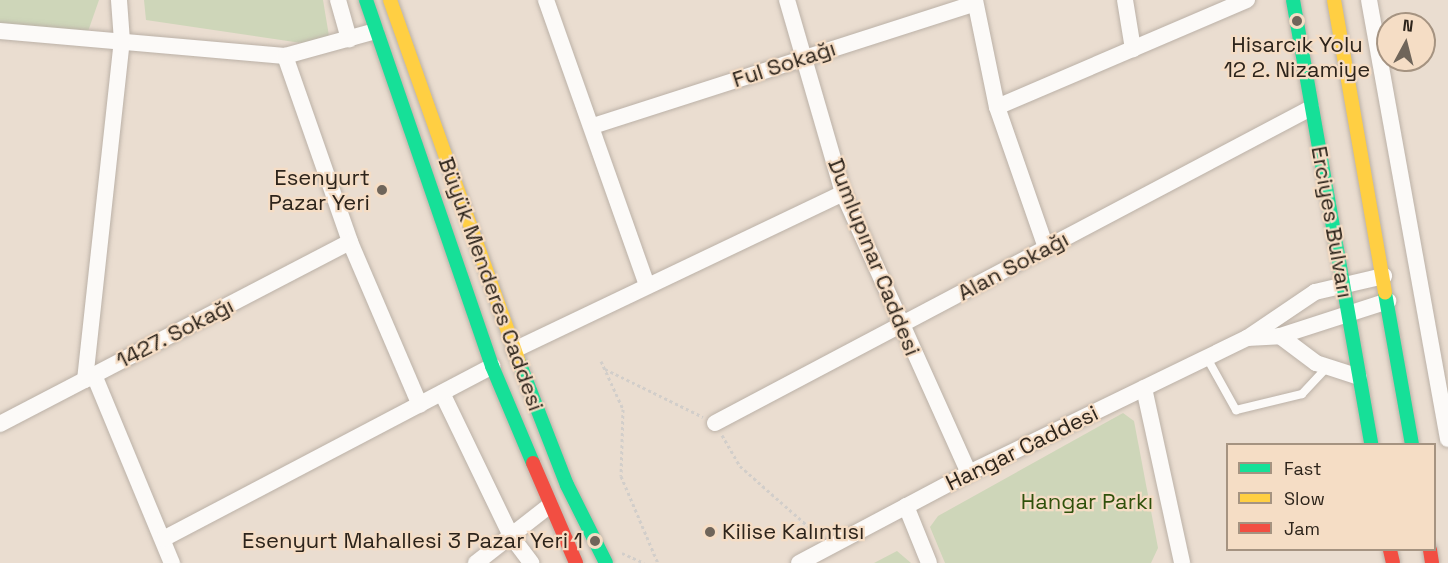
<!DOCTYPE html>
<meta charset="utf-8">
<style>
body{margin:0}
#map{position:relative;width:1448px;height:563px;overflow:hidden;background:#eaddd0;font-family:"Space Grotesk",sans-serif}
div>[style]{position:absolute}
.green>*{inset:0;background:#ced6b9}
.path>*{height:3px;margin-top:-1.5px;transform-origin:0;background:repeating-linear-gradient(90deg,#d2ceca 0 3px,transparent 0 6px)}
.roads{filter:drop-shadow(0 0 2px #bbb1a7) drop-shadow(0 0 2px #bbb1a7)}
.lane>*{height:8px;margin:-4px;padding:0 4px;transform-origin:4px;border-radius:4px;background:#fcfaf8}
.street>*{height:16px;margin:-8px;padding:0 8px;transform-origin:8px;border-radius:8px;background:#fcfaf8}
.fast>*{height:14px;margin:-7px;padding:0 7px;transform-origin:7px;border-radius:7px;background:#16e098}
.slow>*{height:14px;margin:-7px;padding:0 7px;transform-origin:7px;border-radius:7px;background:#ffcf43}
.jam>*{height:14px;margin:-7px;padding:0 7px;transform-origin:7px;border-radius:7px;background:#f24e42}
.dots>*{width:16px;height:16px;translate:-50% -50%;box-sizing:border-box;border:3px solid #f5ddc5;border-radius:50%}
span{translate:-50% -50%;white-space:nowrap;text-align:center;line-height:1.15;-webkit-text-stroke:4.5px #f5ddc5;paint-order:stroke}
.poi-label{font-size:22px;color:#2d241b}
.right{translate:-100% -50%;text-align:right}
.left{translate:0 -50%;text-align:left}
.street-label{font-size:22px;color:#2d241b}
.park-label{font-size:22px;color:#2f510b}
.legend{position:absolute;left:1226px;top:443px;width:210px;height:108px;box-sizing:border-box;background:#f5ddc5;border:2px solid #a59381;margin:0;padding:8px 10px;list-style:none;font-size:18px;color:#2d241b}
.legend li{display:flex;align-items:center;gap:12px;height:30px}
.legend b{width:30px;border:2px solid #a59381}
.north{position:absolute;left:1376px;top:12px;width:60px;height:60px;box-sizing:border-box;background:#f5ddc5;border:2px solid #a59381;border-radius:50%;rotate:7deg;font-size:16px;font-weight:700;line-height:24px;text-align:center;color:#2d241b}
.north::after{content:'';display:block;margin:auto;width:21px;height:27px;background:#6f655a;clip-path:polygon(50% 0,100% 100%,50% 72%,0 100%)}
</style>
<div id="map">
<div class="green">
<i style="clip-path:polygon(0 0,99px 0,85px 40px,0 33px)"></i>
<i style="clip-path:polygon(144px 0,323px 0,329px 36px,308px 44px,146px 20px)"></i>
<i style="clip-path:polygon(1123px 413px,1134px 421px,1158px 548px,1151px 563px,945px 563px,930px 527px,938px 516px)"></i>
<i style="clip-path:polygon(897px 551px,911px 563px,874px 563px)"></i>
</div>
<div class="path">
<i style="left:601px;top:361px;width:53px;rotate:65.4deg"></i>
<i style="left:623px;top:409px;width:67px;rotate:91.7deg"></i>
<i style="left:621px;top:476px;width:95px;rotate:67deg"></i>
<i style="left:605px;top:369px;width:109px;rotate:26.1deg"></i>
<i style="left:722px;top:435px;width:36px;rotate:60deg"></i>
<i style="left:740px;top:466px;width:92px;rotate:41.5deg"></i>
<i style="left:622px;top:553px;width:24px;rotate:24deg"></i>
</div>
<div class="roads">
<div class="lane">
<i style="left:1207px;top:358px;width:60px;rotate:60.9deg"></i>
<i style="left:1236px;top:410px;width:68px;rotate:-13.6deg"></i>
<i style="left:1302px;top:394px;width:35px;rotate:-47deg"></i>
</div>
<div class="street">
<i style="left:338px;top:0;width:41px;rotate:74.2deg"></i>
<i style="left:546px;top:0;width:300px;rotate:70.5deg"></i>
<i style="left:787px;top:0;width:201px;rotate:73.8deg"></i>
<i style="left:843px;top:193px;width:307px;rotate:65.8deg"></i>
<i style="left:975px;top:0;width:109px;rotate:78.4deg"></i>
<i style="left:997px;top:107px;width:149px;rotate:70.8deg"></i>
<i style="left:1125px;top:0;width:50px;rotate:80.7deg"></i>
<i style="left:1369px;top:0;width:446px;rotate:79.8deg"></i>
<i style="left:0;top:31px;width:286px;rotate:5deg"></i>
<i style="left:285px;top:56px;width:94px;rotate:-15.4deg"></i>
<i style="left:285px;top:56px;width:197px;rotate:70.7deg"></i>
<i style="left:350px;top:242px;width:177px;rotate:66.8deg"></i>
<i style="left:997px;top:107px;width:272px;rotate:-23.2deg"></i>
<i style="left:593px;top:126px;width:401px;rotate:-17.8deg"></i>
<i style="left:1280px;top:336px;width:45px;rotate:36.9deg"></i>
<i style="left:1316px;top:363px;width:45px;rotate:18deg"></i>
<i style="left:1247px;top:338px;width:33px;rotate:-3deg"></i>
<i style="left:1280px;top:336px;width:114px;rotate:-18deg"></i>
<i style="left:514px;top:350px;width:365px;rotate:-25.5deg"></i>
<i style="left:94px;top:375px;width:204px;rotate:67.5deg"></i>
<i style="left:85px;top:380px;width:341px;rotate:-83.8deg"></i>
<i style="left:122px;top:41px;width:41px;rotate:-94.2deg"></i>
<i style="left:1144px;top:388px;width:179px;rotate:77.7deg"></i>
<i style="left:442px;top:393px;width:159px;rotate:64.2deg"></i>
<i style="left:511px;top:536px;width:34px;rotate:53deg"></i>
<i style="left:715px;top:423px;width:674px;rotate:-27.86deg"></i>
<i style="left:0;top:424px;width:394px;rotate:-27.5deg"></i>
<i style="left:906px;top:506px;width:61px;rotate:68deg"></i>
<i style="left:163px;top:539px;width:372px;rotate:-27.7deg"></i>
<i style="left:476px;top:563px;width:93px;rotate:-38deg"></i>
<i style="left:799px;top:563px;width:192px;rotate:-27.9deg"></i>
<i style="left:969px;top:473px;width:309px;rotate:-25.9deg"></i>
<i style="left:1247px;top:338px;width:82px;rotate:-34.1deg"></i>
<i style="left:1315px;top:292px;width:71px;rotate:-13.1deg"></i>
</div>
<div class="fast">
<i style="left:366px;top:0;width:387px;rotate:71deg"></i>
<i style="left:492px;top:366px;width:105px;rotate:67.1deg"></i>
<i style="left:1293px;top:0;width:451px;rotate:80deg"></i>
<i style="left:1385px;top:293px;width:153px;rotate:79.9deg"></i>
<i style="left:519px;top:362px;width:132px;rotate:68.7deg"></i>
<i style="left:567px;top:485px;width:87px;rotate:63.4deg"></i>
</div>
<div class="slow">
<i style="left:390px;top:0;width:384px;rotate:70.4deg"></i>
<i style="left:1334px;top:0;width:297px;rotate:80.1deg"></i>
</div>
<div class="jam">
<i style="left:533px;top:463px;width:109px;rotate:66.7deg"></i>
<i style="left:1390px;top:550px;width:13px;rotate:77deg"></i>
<i style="left:1430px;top:550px;width:13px;rotate:81deg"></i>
</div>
</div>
<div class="dots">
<i style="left:1297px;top:21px;background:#6f655a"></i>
<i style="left:382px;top:190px;background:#6f655a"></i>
<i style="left:710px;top:532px;background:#6f655a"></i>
<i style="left:595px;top:541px;background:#6f655a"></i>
</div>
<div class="poi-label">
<span style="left:1297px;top:57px">Hisarcık Yolu<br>12 2. Nizamiye</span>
<span class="right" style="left:370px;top:190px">Esenyurt<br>Pazar Yeri</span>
<span class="left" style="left:722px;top:532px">Kilise Kalıntısı</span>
<span class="right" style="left:583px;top:541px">Esenyurt Mahallesi 3 Pazar Yeri 1</span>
</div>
<div class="street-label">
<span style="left:784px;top:64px;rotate:-18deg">Ful Sokağı</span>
<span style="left:1332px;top:222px;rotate:80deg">Erciyes Bulvarı</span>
<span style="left:874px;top:257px;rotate:68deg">Dumlupınar Caddesi</span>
<span style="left:1013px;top:266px;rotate:-28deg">Alan Sokağı</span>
<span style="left:491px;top:284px;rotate:70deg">Büyük Menderes Caddesi</span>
<span style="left:175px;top:333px;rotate:-27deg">1427. Sokağı</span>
<span style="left:1022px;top:448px;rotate:-26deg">Hangar Caddesi</span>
</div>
<div class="park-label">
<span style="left:1087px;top:502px">Hangar Parkı</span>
</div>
<ul class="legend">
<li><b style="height:8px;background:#16e098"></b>Fast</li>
<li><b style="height:8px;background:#ffcf43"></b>Slow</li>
<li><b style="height:8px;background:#f24e42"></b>Jam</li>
</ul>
<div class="north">N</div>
</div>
